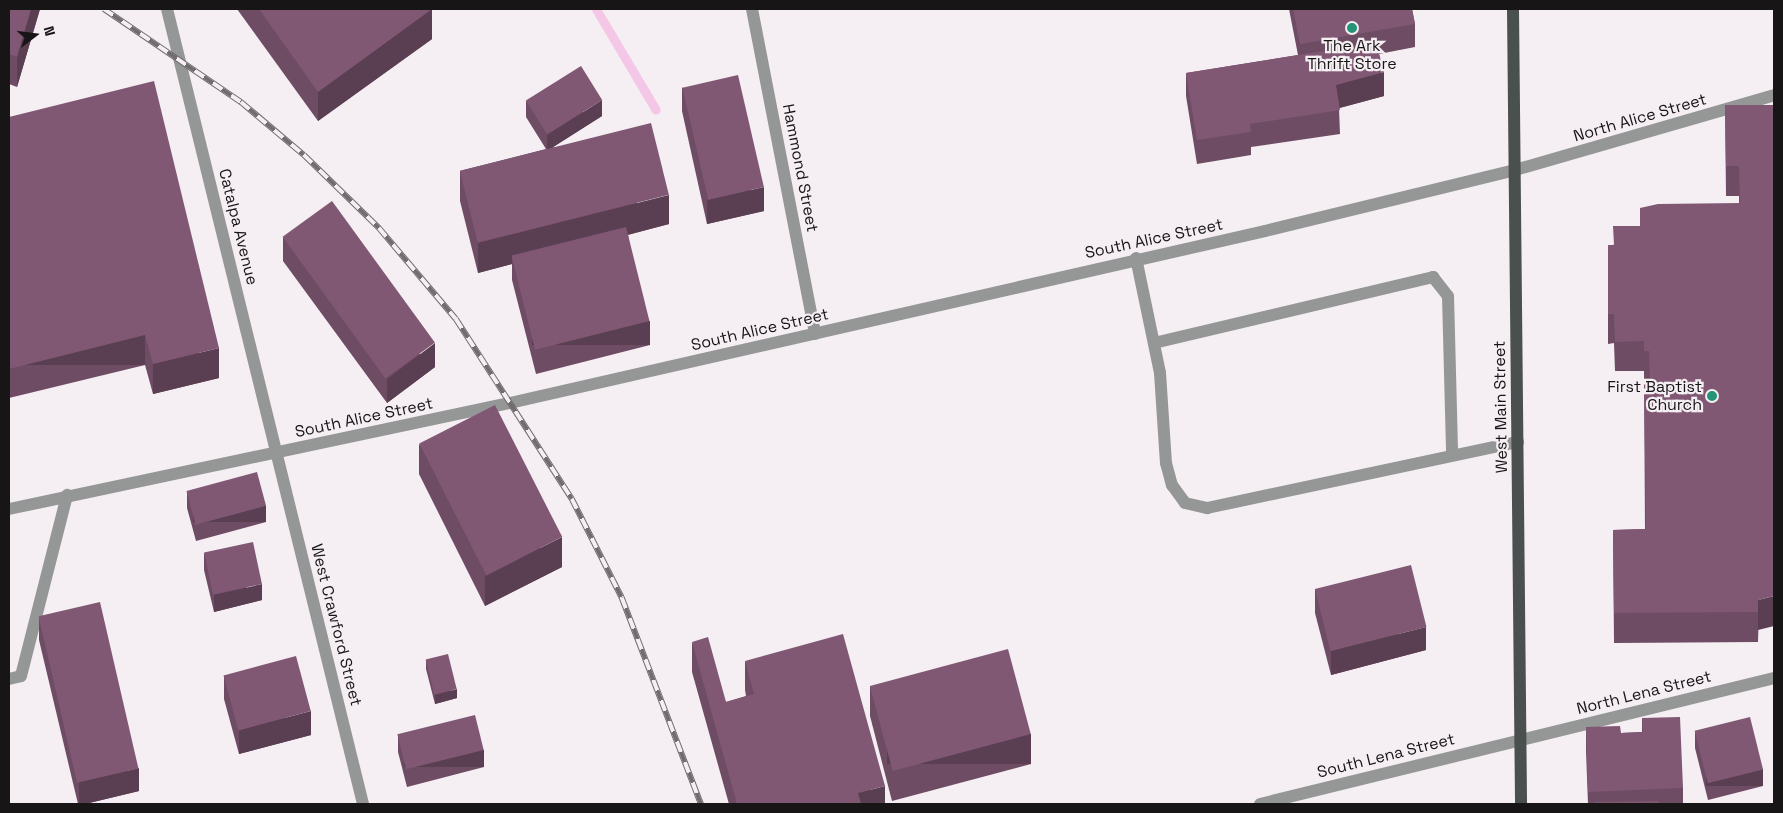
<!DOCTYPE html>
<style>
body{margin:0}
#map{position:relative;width:1783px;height:813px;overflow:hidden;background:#f5eef3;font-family:"Space Grotesk",sans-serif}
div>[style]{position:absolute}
.stream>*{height:9px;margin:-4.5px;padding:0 4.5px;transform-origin:4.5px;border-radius:4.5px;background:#f5c7e7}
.minor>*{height:12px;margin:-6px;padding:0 6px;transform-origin:6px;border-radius:6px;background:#949796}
.major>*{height:12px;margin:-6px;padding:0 6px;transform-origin:6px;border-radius:6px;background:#4a504e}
.rail>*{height:5.5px;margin-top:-2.75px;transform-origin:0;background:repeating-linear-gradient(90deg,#f5eef3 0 11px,#716d6f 0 22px);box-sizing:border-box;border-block:1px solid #716d6f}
.wall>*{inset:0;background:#6e4c64}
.shaded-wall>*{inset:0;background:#5a3e51;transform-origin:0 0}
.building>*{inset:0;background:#805874;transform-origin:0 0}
.dots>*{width:14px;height:14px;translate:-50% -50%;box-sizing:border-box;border:2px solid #f5eef3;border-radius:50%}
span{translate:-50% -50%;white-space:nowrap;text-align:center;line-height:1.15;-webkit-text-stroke:4.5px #f5eef3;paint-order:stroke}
.poi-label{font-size:16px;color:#171516}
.right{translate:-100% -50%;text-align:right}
.street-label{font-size:16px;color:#171516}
.frame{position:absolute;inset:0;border:10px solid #171516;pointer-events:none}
.north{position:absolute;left:10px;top:10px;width:50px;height:50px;-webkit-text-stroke:4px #f5eef3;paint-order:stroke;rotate:75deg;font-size:14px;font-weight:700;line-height:20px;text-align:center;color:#171516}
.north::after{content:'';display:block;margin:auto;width:18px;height:22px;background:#171516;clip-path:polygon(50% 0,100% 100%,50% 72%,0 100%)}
</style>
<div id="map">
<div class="stream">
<i style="left:596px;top:9px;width:117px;rotate:59.3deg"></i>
</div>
<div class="minor">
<i style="left:167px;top:9px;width:819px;rotate:76.15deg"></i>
<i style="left:752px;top:9px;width:331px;rotate:79deg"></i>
<i style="left:1136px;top:258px;width:117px;rotate:78.2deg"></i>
<i style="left:1160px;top:373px;width:90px;rotate:86.2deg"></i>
<i style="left:1166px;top:463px;width:23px;rotate:75deg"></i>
<i style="left:1172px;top:485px;width:22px;rotate:54deg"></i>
<i style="left:1185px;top:503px;width:23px;rotate:13deg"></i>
<i style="left:1207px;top:508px;width:318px;rotate:-12deg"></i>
<i style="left:1154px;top:343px;width:287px;rotate:-13.3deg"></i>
<i style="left:1433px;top:277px;width:24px;rotate:52deg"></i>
<i style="left:1448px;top:296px;width:158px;rotate:88.5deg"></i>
<i style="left:9px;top:509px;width:512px;rotate:-11.95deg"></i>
<i style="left:510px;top:403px;width:774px;rotate:-12.83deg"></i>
<i style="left:1265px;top:231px;width:257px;rotate:-13.7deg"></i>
<i style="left:1515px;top:170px;width:270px;rotate:-16.1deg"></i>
<i style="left:9px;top:679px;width:12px;rotate:-14deg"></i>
<i style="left:21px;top:676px;width:187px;rotate:-75.7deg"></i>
<i style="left:1260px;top:804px;width:529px;rotate:-13.77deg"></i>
</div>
<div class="major">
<i style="left:1513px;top:9px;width:795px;rotate:89.42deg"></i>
</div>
<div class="rail">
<i style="left:104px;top:9px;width:166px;rotate:34.2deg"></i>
<i style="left:241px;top:102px;width:82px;rotate:40.1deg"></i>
<i style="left:304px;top:155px;width:105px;rotate:44.2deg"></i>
<i style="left:379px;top:228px;width:119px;rotate:49.8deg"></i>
<i style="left:456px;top:319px;width:214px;rotate:57.2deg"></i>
<i style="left:572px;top:499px;width:111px;rotate:63.2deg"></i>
<i style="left:622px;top:598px;width:221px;rotate:69deg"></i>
</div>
<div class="wall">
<i style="clip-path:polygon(9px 9px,40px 9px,17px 87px,9px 84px)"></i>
<i style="clip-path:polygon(237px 9px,431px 9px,432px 39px,318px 121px)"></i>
<i style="clip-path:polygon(1289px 9px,1412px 9px,1415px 24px,1415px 47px,1379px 54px,1384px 96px,1339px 108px,1340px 134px,1251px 147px,1251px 155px,1197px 164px,1186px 96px,1186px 73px,1298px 55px)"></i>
<i style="clip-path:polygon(682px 87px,764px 211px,707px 224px,682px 111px)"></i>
<i style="clip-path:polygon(526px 101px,602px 116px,553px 147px,669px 224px,628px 235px,650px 345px,536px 374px,512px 280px,512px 264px,478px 273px,460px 201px,460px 171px,546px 149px,526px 117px)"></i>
<i style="clip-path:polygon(1725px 105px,1774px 105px,1758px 642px,1614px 643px,1613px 530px,1645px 529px,1644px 371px,1615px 371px,1614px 343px,1608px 344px,1608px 245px,1613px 245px,1640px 226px,1739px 203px,1739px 196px,1726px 196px)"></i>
<i style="clip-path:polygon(9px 117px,219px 378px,153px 394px,145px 365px,9px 398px)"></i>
<i style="clip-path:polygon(283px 237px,435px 367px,387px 403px,283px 261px)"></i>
<i style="clip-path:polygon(419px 444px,562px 567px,485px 606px,419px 474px)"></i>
<i style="clip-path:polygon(187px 491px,266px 522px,196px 541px,187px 508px)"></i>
<i style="clip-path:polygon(204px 553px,262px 600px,214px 612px,204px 570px)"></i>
<i style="clip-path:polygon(1315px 589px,1426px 650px,1331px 675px,1315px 613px)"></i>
<i style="clip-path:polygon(39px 616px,139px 791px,85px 804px,78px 804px,39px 640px)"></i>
<i style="clip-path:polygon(692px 642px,726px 702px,746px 696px,745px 690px,745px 661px,885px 804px,729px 804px,692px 672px)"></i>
<i style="clip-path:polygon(426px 660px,457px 698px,435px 704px,426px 669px)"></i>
<i style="clip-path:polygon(224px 676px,311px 735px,239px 754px,224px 699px)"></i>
<i style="clip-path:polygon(870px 686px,1031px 764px,892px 801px,870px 716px)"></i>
<i style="clip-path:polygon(1642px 718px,1683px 788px,1683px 804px,1588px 804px,1586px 751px,1586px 727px,1621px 733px,1642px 732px)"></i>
<i style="clip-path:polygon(1695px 731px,1763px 786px,1708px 800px,1695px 748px)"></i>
<i style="clip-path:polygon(398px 735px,484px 767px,407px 787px,398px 752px)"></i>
</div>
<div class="shaded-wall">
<i style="clip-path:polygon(31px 9px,40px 9px,17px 87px,17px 57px)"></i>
<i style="clip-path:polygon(432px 9px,432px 39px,318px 121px,318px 92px)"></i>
<i style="clip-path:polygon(1384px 72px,1384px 96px,1336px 109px,1336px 85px)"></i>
<i style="clip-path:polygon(602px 100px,602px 116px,547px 151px,547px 135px)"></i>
<i style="clip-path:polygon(764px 187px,764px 211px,707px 224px,707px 200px)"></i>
<i style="clip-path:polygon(669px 195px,669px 224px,514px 264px,512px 256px,512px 264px,478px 273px,478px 243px)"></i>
<i style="left:650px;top:321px;width:24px;height:118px;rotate:90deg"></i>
<i style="left:145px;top:335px;width:30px;height:140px;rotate:90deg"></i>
<i style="clip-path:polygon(435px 343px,435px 367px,387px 403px,387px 379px)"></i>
<i style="clip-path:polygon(219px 348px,219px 378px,153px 394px,153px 364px)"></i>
<i style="left:266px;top:506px;width:16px;height:73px;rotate:90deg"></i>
<i style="clip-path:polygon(562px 537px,562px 567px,485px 606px,485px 576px)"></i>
<i style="clip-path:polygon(262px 584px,262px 600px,214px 612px,214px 595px)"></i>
<i style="clip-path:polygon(1774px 596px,1774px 626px,1758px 630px,1758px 600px)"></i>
<i style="clip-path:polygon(1426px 627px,1426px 650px,1331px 675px,1331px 651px)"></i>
<i style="clip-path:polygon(457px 689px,457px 698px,435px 704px,435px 695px)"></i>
<i style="clip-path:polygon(311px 711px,311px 735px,239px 754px,239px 730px)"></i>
<i style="left:1031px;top:734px;width:30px;height:144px;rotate:90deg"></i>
<i style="left:484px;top:750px;width:17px;height:80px;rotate:90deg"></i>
<i style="clip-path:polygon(139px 768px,139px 791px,85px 804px,79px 804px,79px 782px)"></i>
<i style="left:1763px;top:769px;width:17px;height:57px;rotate:90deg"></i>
<i style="clip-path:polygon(885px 786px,885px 804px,858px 804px,858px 793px)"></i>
</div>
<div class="building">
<i style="clip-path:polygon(9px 9px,31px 9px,17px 57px,9px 54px)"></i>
<i style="clip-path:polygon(259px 9px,432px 9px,318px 92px)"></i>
<i style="clip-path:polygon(1293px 9px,1412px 9px,1415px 24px,1300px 44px)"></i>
<i style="clip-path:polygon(1376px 42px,1384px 72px,1336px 85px,1340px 110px,1250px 124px,1251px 132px,1197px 140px,1186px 73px,1330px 50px,1331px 54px)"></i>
<i style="left:581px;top:66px;width:40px;height:65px;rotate:58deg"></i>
<i style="left:738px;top:75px;width:115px;height:57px;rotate:77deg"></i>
<i style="clip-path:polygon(154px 81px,219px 348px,153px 364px,145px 335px,9px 369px,9px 117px)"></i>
<i style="clip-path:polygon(1725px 105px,1774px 105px,1774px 596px,1758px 600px,1758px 612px,1614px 613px,1613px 530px,1646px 529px,1644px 381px,1650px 381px,1649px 351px,1644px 351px,1644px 341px,1615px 342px,1614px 314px,1608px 314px,1608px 245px,1614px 245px,1613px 226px,1640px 226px,1640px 208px,1658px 204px,1740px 203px,1739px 166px,1726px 166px)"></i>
<i style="left:651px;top:123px;width:74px;height:197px;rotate:76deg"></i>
<i style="left:332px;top:201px;width:175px;height:61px;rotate:54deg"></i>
<i style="left:626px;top:227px;width:97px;height:118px;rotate:76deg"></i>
<i style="left:495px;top:405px;width:148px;height:85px;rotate:63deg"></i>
<i style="left:257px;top:472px;width:35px;height:73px;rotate:75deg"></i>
<i style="left:253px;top:542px;width:43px;height:50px;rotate:78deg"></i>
<i style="left:1411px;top:565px;width:64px;height:99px;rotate:76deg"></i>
<i style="left:100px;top:602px;width:171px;height:63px;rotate:77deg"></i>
<i style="clip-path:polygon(843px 634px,885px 786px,858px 793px,861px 804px,779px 804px,779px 803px,773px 804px,737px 804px,692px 642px,708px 637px,726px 702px,754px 694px,745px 661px)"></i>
<i style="left:1008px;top:649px;width:88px;height:143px;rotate:75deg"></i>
<i style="left:448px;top:654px;width:36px;height:23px;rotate:76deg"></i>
<i style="left:296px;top:656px;width:57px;height:75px;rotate:75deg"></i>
<i style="left:475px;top:715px;width:36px;height:80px;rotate:76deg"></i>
<i style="clip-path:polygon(1680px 717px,1683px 788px,1588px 792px,1586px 727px,1620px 726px,1621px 733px,1643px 732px,1642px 718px)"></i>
<i style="left:1750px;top:717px;width:54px;height:57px;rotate:76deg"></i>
<i style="clip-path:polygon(1659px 801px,1659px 804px,1594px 804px,1594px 802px)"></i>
</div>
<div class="dots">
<i style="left:1352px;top:28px;background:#239475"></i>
<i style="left:1712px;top:396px;background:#239475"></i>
</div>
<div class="poi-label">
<span style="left:1352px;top:55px">The Ark<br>Thrift Store</span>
<span class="right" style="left:1702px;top:396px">First Baptist<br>Church</span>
</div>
<div class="street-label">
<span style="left:1640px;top:118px;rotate:-16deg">North Alice Street</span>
<span style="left:800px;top:168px;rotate:79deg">Hammond Street</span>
<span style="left:238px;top:227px;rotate:76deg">Catalpa Avenue</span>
<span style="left:1154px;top:239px;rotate:-12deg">South Alice Street</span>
<span style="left:760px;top:330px;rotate:-13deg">South Alice Street</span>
<span style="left:1501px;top:407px;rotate:-91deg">West Main Street</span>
<span style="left:364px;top:418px;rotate:-12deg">South Alice Street</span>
<span style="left:336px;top:625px;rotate:76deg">West Crawford Street</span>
<span style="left:1644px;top:693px;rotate:-14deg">North Lena Street</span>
<span style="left:1386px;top:756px;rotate:-14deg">South Lena Street</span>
</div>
<div class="frame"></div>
<div class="north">N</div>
</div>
